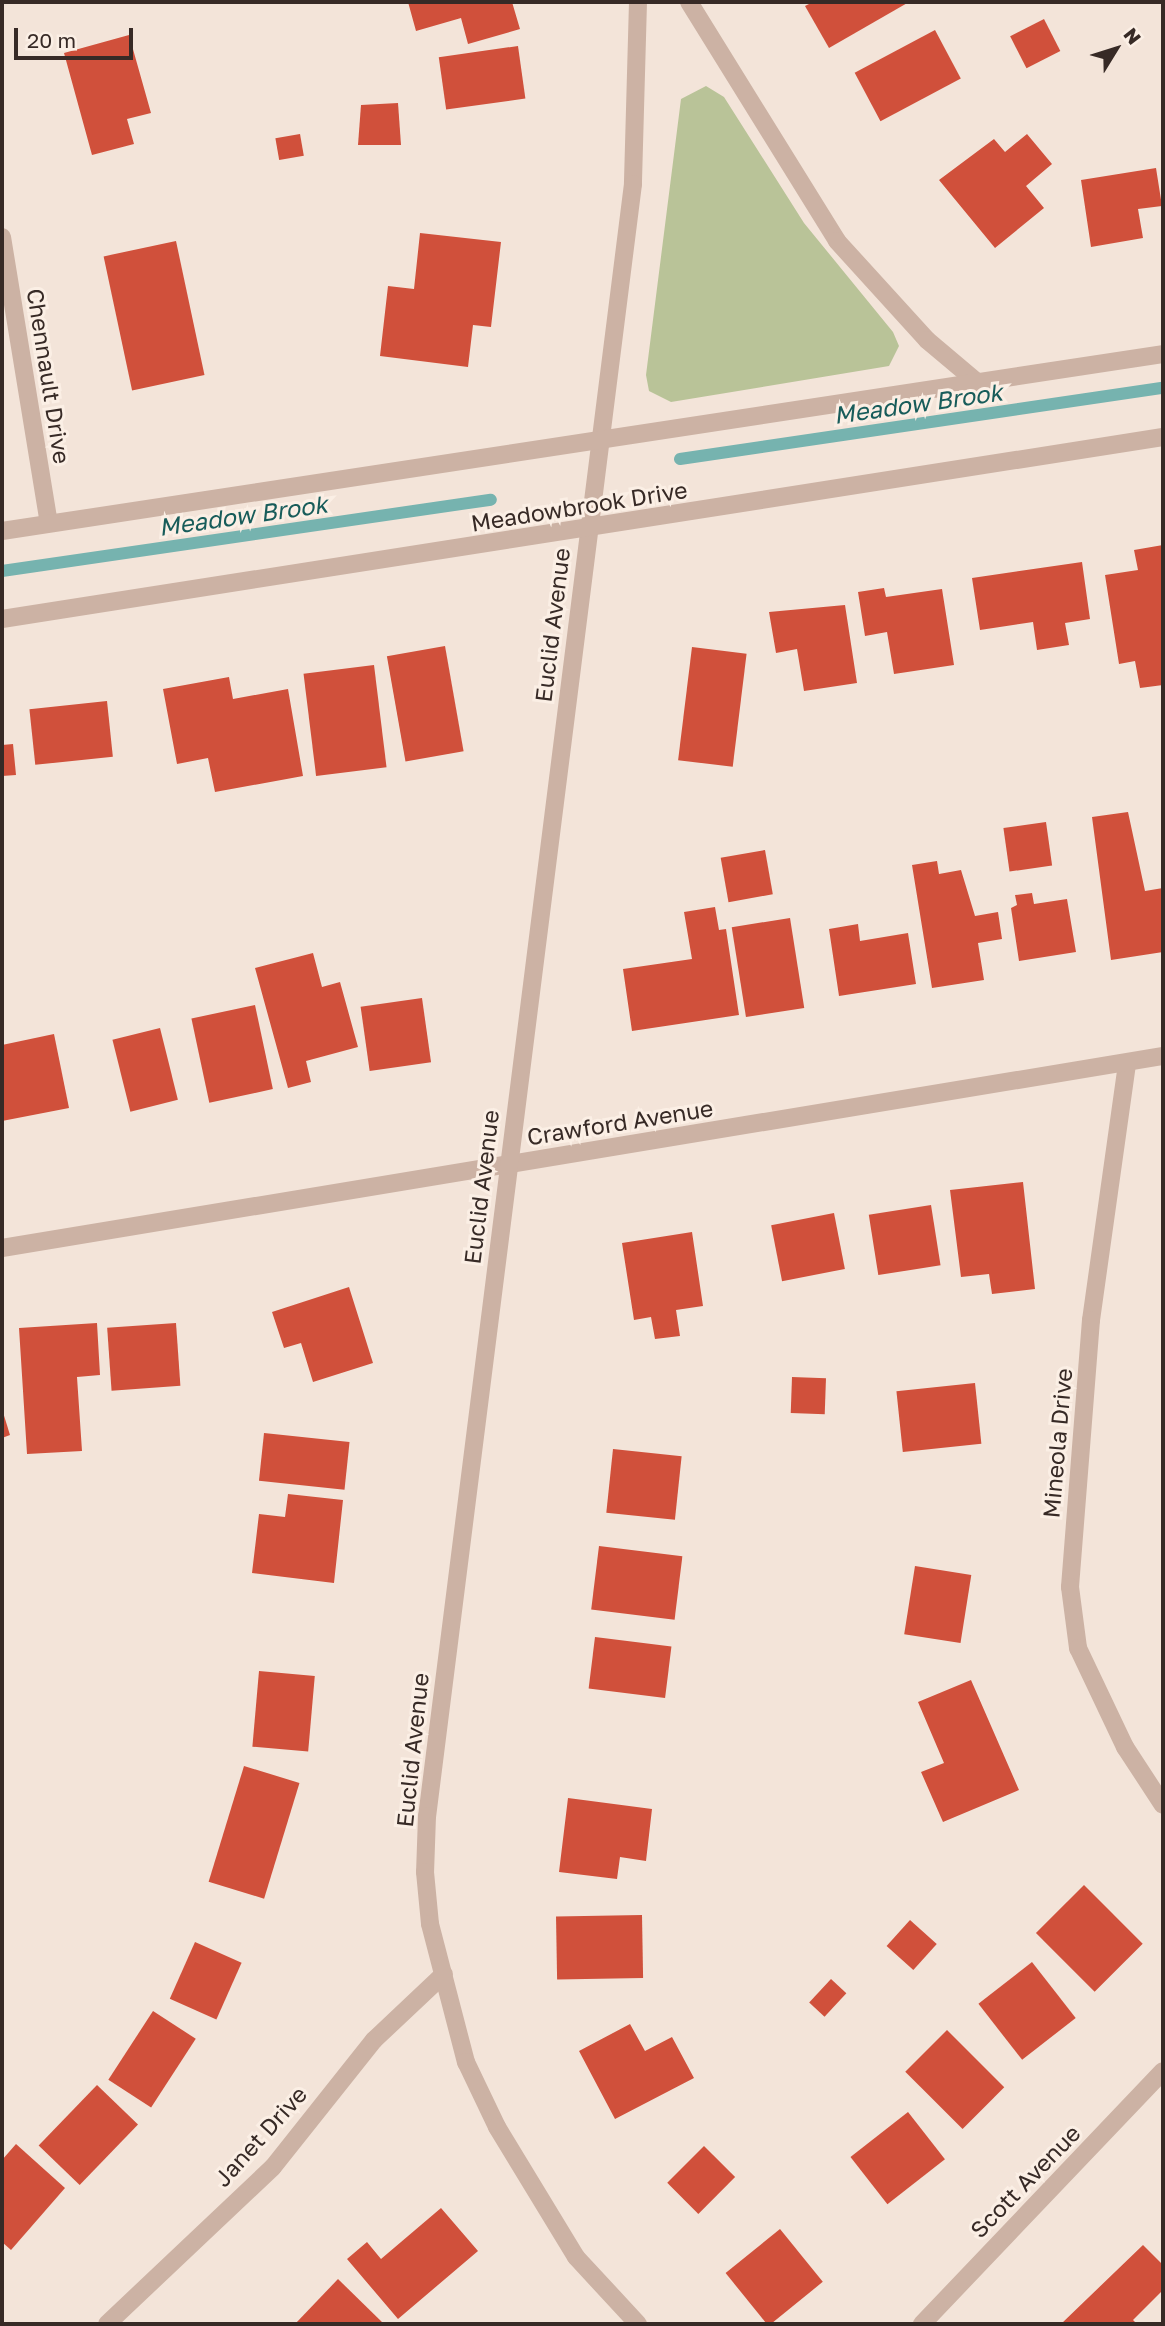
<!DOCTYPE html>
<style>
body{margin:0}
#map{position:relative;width:1165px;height:2326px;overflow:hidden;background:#f3e4d9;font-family:"Golos Text",sans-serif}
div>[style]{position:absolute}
.green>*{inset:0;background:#b9c398}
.stream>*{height:12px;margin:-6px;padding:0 6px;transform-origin:6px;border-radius:6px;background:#76b3af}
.building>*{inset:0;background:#d0503b;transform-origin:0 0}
.minor>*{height:18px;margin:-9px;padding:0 9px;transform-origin:9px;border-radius:9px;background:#ccb2a4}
.tertiary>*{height:18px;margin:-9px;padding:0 9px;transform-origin:9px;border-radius:9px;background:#ccb2a4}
span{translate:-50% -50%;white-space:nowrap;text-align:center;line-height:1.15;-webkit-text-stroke:6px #fbefe5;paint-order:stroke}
.street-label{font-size:23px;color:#372a26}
.water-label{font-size:24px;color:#185c5a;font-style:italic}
.frame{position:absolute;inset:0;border:4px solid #372a26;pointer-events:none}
.north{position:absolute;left:1081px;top:14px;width:70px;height:70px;-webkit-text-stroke:5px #fbefe5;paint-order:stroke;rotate:52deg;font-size:19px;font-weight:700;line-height:28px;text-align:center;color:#372a26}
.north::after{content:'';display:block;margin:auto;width:24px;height:32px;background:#372a26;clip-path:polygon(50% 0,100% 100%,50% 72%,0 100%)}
.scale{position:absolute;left:14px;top:28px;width:119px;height:32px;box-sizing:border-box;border:4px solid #372a26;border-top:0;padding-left:9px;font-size:21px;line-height:24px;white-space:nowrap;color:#372a26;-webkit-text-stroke:5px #fbefe5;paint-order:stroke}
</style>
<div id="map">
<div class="green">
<i style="clip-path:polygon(706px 86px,724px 97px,804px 223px,893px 332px,899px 346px,889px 366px,671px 402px,649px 391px,646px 375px,681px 99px)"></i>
</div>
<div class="stream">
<i style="left:680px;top:459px;width:488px;rotate:-8.4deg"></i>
<i style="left:2px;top:571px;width:494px;rotate:-8.3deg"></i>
</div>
<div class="building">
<i style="clip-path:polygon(408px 2px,512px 2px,520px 29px,468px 44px,461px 18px,416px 31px)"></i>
<i style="clip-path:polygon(813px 2px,909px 2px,829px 48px,805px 6px)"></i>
<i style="left:1044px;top:19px;width:36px;height:38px;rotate:63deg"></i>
<i style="left:935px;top:30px;width:55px;height:91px;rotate:62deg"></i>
<i style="clip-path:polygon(129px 35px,151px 113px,127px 119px,134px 144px,92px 155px,64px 53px)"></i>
<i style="left:518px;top:46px;width:53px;height:80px;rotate:82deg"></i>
<i style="clip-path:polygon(398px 103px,401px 145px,358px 145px,361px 105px)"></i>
<i style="left:300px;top:134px;width:22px;height:25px;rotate:80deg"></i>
<i style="clip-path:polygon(1027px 134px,1052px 164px,1026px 186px,1044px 208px,995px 248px,939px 180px,994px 139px,1005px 152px)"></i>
<i style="clip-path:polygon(1156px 168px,1162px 206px,1138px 209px,1143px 238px,1091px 247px,1081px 180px)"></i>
<i style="clip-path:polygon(420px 233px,501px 242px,491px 327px,473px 325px,468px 367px,380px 356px,388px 286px,414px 289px)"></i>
<i style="left:176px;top:241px;width:137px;height:74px;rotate:78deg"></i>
<i style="clip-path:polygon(1163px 545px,1163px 685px,1140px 688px,1135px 661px,1119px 664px,1105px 575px,1138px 570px,1134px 550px)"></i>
<i style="clip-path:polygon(1082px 562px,1090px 619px,1065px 623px,1069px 645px,1037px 650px,1033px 622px,980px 630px,972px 578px)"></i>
<i style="clip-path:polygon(884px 588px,886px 597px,942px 589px,954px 665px,894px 674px,887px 632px,865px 636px,858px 592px)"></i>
<i style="clip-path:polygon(845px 605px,857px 683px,804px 691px,797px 649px,776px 653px,769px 612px)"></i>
<i style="left:445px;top:646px;width:107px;height:59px;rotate:80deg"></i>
<i style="left:692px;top:647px;width:55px;height:114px;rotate:7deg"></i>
<i style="left:374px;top:665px;width:103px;height:71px;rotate:83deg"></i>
<i style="clip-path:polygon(229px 677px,233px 699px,288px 689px,303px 776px,215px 792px,208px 758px,177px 764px,163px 689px)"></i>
<i style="left:107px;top:701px;width:56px;height:78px;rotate:84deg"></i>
<i style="clip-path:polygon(13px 744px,16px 775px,2px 776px,2px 745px)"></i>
<i style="clip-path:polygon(1128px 812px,1145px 891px,1163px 888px,1163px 952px,1111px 960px,1092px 817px)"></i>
<i style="left:1046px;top:822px;width:44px;height:43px;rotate:82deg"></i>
<i style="left:765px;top:850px;width:45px;height:45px;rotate:80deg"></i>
<i style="clip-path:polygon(937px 861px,939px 874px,961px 870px,975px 916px,998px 912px,1002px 939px,978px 943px,984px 980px,932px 988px,912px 865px)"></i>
<i style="clip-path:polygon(1032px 893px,1034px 904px,1067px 899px,1076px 952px,1019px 961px,1011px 908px,1017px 905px,1015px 895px)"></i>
<i style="clip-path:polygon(715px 907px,719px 930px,726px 929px,739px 1015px,632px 1031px,623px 969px,692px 959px,684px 912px)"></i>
<i style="left:790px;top:918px;width:91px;height:59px;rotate:81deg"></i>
<i style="clip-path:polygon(858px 924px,860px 941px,908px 933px,916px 984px,839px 996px,829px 929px)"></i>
<i style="clip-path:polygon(313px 953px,322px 987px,340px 982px,358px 1047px,306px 1061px,311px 1082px,288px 1088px,255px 968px)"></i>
<i style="left:422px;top:998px;width:65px;height:62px;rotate:82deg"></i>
<i style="left:255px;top:1005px;width:86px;height:65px;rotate:78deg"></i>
<i style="left:160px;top:1028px;width:74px;height:49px;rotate:76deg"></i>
<i style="clip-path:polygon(54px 1034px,69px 1108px,2px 1121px,2px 1045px)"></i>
<i style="clip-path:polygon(1023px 1182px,1035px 1289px,992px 1294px,989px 1274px,961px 1277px,950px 1190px)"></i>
<i style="left:931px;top:1205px;width:61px;height:63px;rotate:81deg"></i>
<i style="left:834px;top:1213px;width:57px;height:64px;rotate:79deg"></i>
<i style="clip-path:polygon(692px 1232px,703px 1306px,676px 1310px,680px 1336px,655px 1339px,651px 1317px,634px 1320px,622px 1243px)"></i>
<i style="clip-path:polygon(349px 1287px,373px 1363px,313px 1382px,301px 1343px,284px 1348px,272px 1312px)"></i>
<i style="clip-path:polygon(97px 1323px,100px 1375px,77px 1377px,82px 1451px,27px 1454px,19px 1328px)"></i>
<i style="left:176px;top:1323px;width:63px;height:69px;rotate:86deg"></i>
<i style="left:792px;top:1377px;width:34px;height:36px;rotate:2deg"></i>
<i style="left:975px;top:1383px;width:61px;height:79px;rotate:84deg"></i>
<i style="clip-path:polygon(2px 1409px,10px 1435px,2px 1438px)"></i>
<i style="left:264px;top:1433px;width:86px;height:48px;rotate:6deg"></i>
<i style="left:613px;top:1449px;width:69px;height:64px;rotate:6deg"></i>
<i style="clip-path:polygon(288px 1494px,343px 1500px,334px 1583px,252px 1573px,259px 1514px,285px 1517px)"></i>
<i style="left:599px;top:1546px;width:84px;height:64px;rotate:7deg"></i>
<i style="left:915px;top:1566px;width:57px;height:69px;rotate:9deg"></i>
<i style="left:595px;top:1637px;width:77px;height:52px;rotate:7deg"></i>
<i style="left:259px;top:1671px;width:56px;height:76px;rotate:5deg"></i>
<i style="clip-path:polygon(971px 1680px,1019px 1790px,943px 1822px,921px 1772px,944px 1763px,918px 1702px)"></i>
<i style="left:244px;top:1766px;width:58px;height:121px;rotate:17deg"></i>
<i style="clip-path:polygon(568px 1798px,652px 1809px,646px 1861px,620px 1857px,617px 1879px,559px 1872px)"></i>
<i style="left:1084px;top:1885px;width:83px;height:68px;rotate:45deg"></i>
<i style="left:642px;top:1915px;width:63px;height:86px;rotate:89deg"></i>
<i style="left:910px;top:1920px;width:36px;height:35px;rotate:42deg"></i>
<i style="left:195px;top:1942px;width:51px;height:62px;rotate:24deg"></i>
<i style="left:1032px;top:1962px;width:71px;height:68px;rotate:52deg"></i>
<i style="left:831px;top:1979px;width:21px;height:32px;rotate:43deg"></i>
<i style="left:153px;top:2011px;width:51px;height:82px;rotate:33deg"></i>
<i style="clip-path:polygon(630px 2024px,645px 2051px,672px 2037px,694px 2078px,615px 2119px,579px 2051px)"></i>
<i style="left:947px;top:2030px;width:81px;height:59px;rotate:45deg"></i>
<i style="left:97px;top:2085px;width:57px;height:84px;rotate:44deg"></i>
<i style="left:908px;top:2112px;width:60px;height:73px;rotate:52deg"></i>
<i style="clip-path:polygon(16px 2144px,65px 2188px,11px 2250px,2px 2242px,2px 2160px)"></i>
<i style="left:704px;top:2146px;width:44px;height:52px;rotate:45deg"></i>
<i style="clip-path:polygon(441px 2208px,478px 2251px,398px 2319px,347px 2259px,367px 2242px,381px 2259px)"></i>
<i style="left:780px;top:2229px;width:68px;height:70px;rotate:51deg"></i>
<i style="clip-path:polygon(1143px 2245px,1163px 2265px,1163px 2290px,1133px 2320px,1137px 2324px,1061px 2324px)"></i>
<i style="clip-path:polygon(338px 2279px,384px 2324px,296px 2323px)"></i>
</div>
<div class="minor">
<i style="left:2px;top:237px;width:290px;rotate:80.7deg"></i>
<i style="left:1127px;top:1064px;width:259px;rotate:98deg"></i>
<i style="left:1091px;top:1320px;width:268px;rotate:94.5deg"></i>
<i style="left:1070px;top:1587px;width:62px;rotate:82.5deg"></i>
<i style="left:1078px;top:1648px;width:110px;rotate:64.6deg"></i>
<i style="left:1125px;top:1747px;width:69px;rotate:56.8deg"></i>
<i style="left:2px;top:1248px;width:1177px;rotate:-9.39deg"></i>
<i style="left:107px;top:2324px;width:228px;rotate:-43.4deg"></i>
<i style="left:273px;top:2167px;width:162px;rotate:-51.5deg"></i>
<i style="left:374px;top:2040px;width:96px;rotate:-43.3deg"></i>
<i style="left:922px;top:2324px;width:349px;rotate:-46.4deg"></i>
</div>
<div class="tertiary">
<i style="left:638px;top:2px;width:182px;rotate:91.6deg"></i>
<i style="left:633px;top:184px;width:1645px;rotate:97.19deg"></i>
<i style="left:427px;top:1816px;width:56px;rotate:92deg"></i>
<i style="left:425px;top:1872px;width:52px;rotate:84.5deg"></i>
<i style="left:430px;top:1924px;width:143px;rotate:75.4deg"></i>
<i style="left:466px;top:2062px;width:72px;rotate:64.5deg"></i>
<i style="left:497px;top:2127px;width:152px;rotate:58.7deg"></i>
<i style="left:576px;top:2257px;width:91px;rotate:47.2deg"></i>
<i style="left:689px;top:2px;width:281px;rotate:58.2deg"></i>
<i style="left:837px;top:241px;width:134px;rotate:47.7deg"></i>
<i style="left:927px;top:340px;width:67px;rotate:40.1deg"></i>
<i style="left:2px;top:531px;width:1174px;rotate:-8.67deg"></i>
<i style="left:2px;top:619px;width:1175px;rotate:-8.91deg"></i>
</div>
<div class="street-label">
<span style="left:49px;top:376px;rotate:81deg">Chennault Drive</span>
<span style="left:579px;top:506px;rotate:-9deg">Meadowbrook Drive</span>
<span style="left:552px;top:625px;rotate:-83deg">Euclid Avenue</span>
<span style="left:620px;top:1122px;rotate:-9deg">Crawford Avenue</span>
<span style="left:481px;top:1187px;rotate:-83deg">Euclid Avenue</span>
<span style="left:1057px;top:1443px;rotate:-85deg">Mineola Drive</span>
<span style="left:412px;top:1750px;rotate:-84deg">Euclid Avenue</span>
<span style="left:260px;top:2136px;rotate:-48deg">Janet Drive</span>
<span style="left:1025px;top:2181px;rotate:-46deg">Scott Avenue</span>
</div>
<div class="water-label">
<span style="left:918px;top:403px;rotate:-8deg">Meadow Brook</span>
<span style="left:243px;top:515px;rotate:-8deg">Meadow Brook</span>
</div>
<div class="frame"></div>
<div class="north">N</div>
<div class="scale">20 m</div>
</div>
